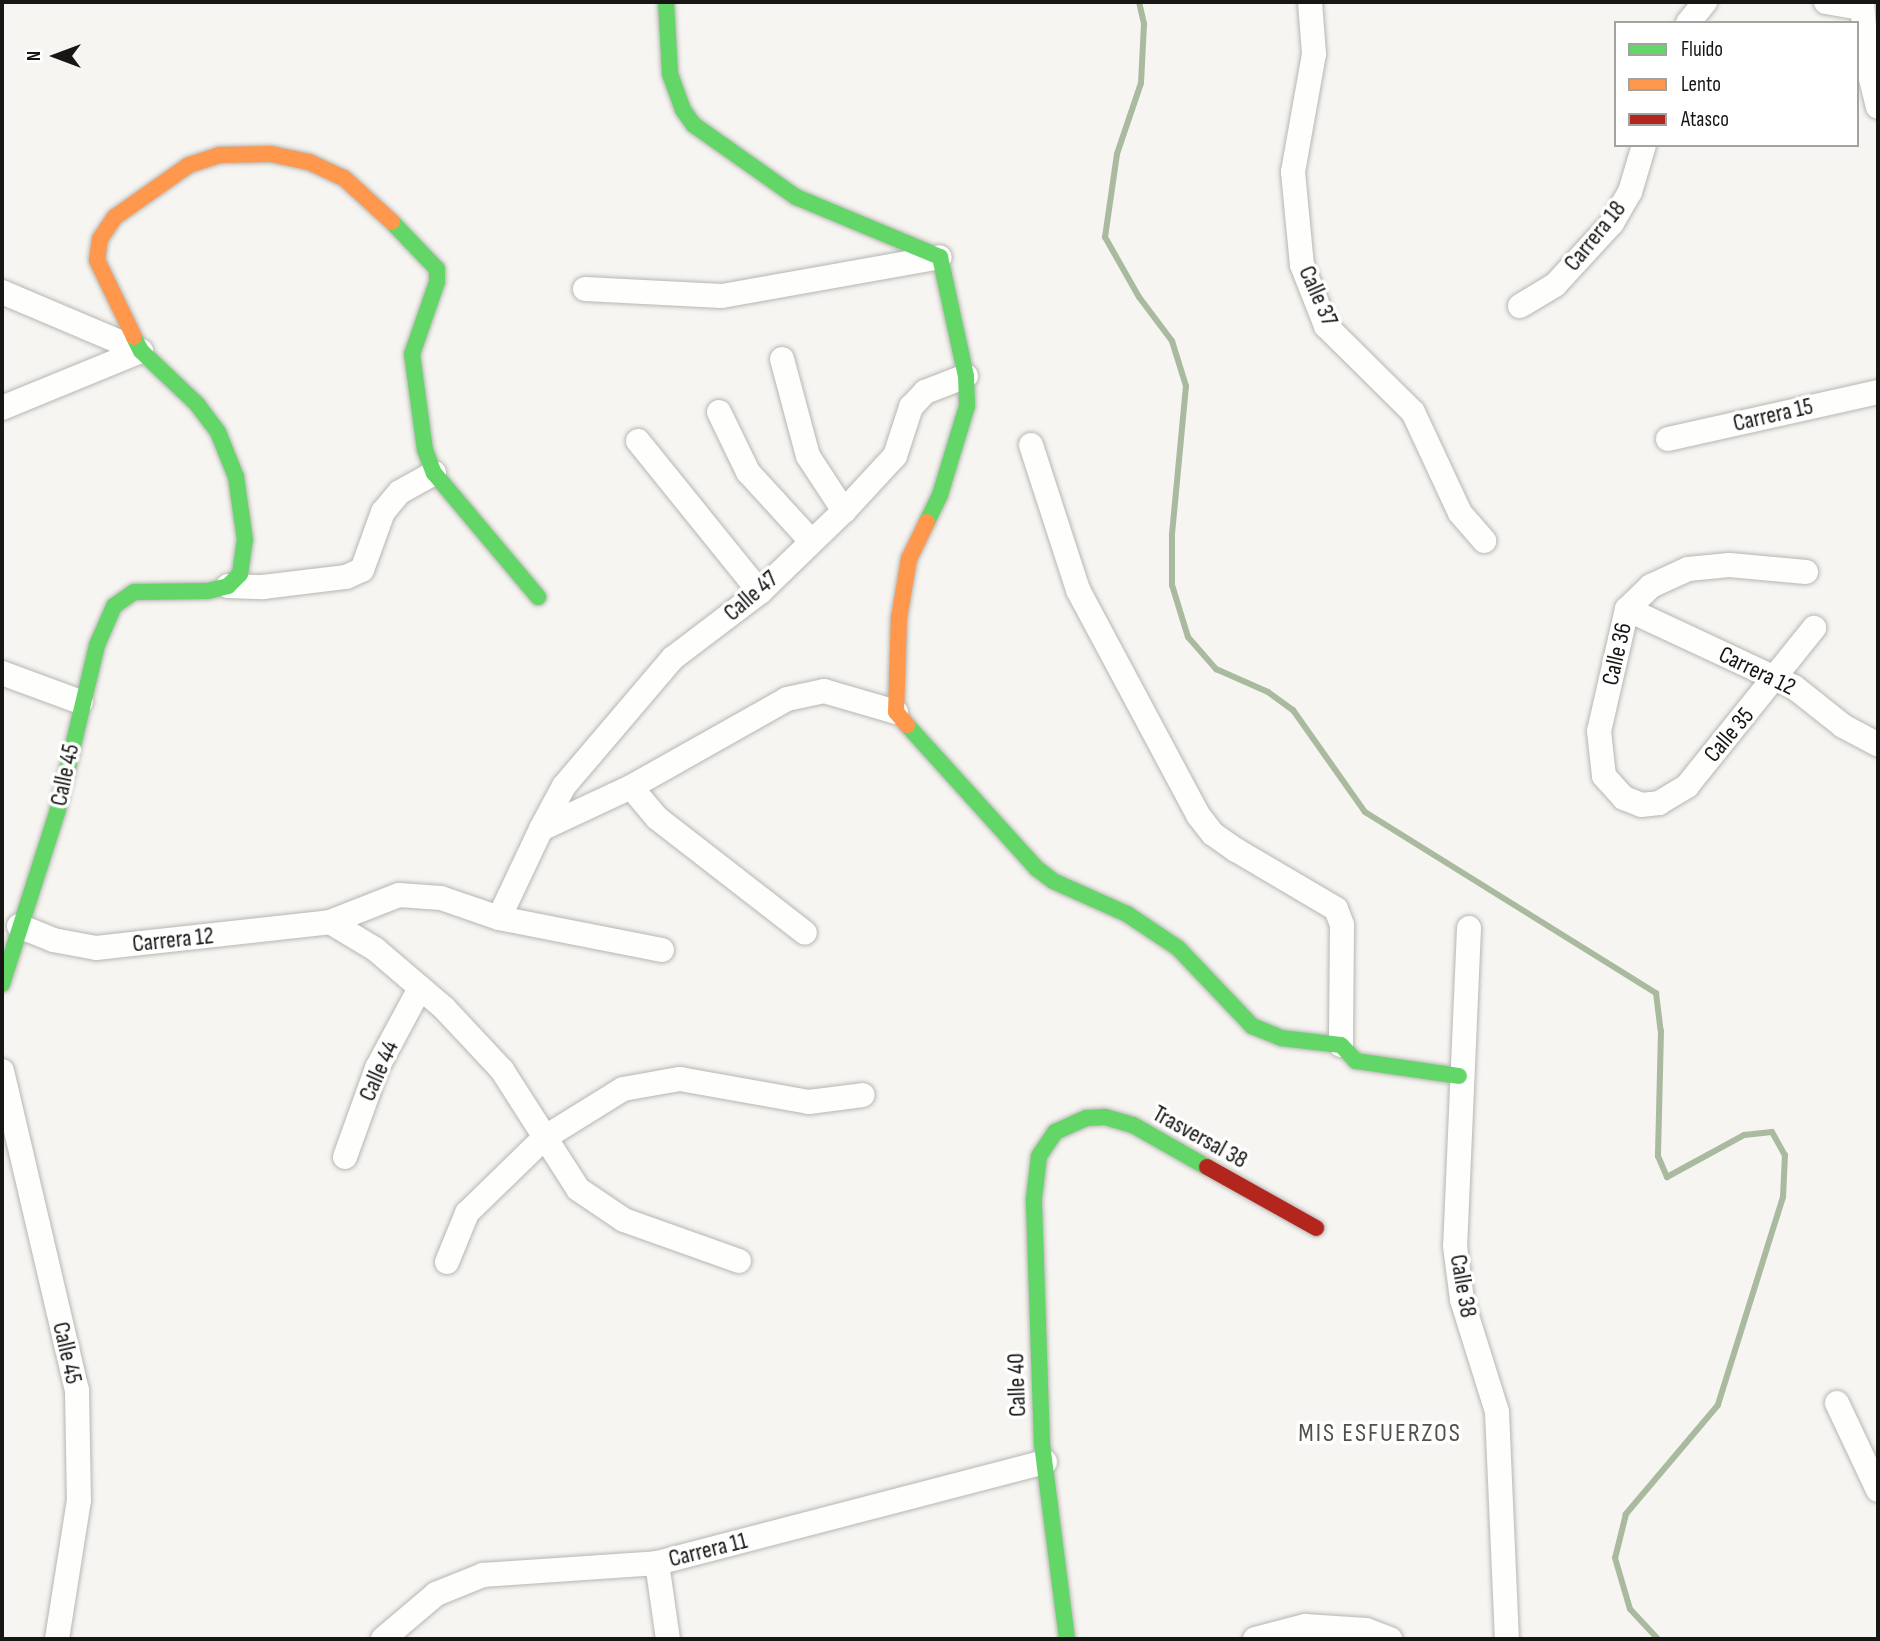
<!DOCTYPE html>
<style>
body{margin:0}
#map{position:relative;width:1880px;height:1641px;overflow:hidden;background:#f6f5f1;font-family:"Sofia Sans Condensed",sans-serif}
div>[style]{position:absolute}
.stream>*{height:6px;margin:-3px;padding:0 3px;transform-origin:3px;border-radius:3px;background:#a9ba9f}
.roads{filter:drop-shadow(0 0 2px #b6b6b3) drop-shadow(0 0 2px #b6b6b3)}
.street>*{height:24px;margin:-12px;padding:0 12px;transform-origin:12px;border-radius:12px;background:#fefefd}
.fast>*{height:16px;margin:-8px;padding:0 8px;transform-origin:8px;border-radius:8px;background:#63d668}
.slow>*{height:16px;margin:-8px;padding:0 8px;transform-origin:8px;border-radius:8px;background:#ff974d}
.jam>*{height:16px;margin:-8px;padding:0 8px;transform-origin:8px;border-radius:8px;background:#b3261e}
span{translate:-50% -50%;white-space:nowrap;text-align:center;line-height:1.15;-webkit-text-stroke:7px #fff;paint-order:stroke}
.street-label{font-size:24px;color:#171614}
.neighbourhood-label{font-size:26px;color:#53514c;letter-spacing:2px}
.frame{position:absolute;inset:0;border:4px solid #171614;pointer-events:none}
.legend{position:absolute;left:1614px;top:21px;width:245px;height:126px;box-sizing:border-box;background:#fff;border:2px solid #a2a2a1;margin:0;padding:9px 12px;list-style:none;font-size:21px;color:#171614}
.legend li{display:flex;align-items:center;gap:14px;height:35px}
.legend b{width:35px;border:2px solid #a2a2a1}
.north{position:absolute;left:21px;top:21px;width:70px;height:70px;-webkit-text-stroke:5px #fff;paint-order:stroke;rotate:270deg;font-size:19px;font-weight:700;line-height:28px;text-align:center;color:#171614}
.north::after{content:'';display:block;margin:auto;width:24px;height:32px;background:#171614;clip-path:polygon(50% 0,100% 100%,50% 72%,0 100%)}
</style>
<div id="map">
<div class="stream">
<i style="left:1139px;top:2px;width:23px;rotate:77deg"></i>
<i style="left:1144px;top:24px;width:59px;rotate:92.9deg"></i>
<i style="left:1141px;top:83px;width:75px;rotate:108.7deg"></i>
<i style="left:1117px;top:154px;width:84px;rotate:98.2deg"></i>
<i style="left:1105px;top:237px;width:69px;rotate:60.5deg"></i>
<i style="left:1139px;top:297px;width:55px;rotate:53.1deg"></i>
<i style="left:1172px;top:341px;width:47px;rotate:72.7deg"></i>
<i style="left:1186px;top:386px;width:150px;rotate:95.4deg"></i>
<i style="left:1172px;top:535px;width:50px;rotate:90deg"></i>
<i style="left:1172px;top:585px;width:54px;rotate:72.9deg"></i>
<i style="left:1188px;top:637px;width:43px;rotate:48.8deg"></i>
<i style="left:1216px;top:669px;width:57px;rotate:23.9deg"></i>
<i style="left:1268px;top:692px;width:31px;rotate:36deg"></i>
<i style="left:1293px;top:710px;width:125px;rotate:54.8deg"></i>
<i style="left:1365px;top:812px;width:343px;rotate:31.9deg"></i>
<i style="left:1656px;top:993px;width:38px;rotate:83deg"></i>
<i style="left:1661px;top:1031px;width:125px;rotate:91.4deg"></i>
<i style="left:1658px;top:1156px;width:23px;rotate:67deg"></i>
<i style="left:1667px;top:1177px;width:88px;rotate:-28.6deg"></i>
<i style="left:1744px;top:1135px;width:28px;rotate:-6deg"></i>
<i style="left:1772px;top:1132px;width:26px;rotate:61deg"></i>
<i style="left:1785px;top:1155px;width:42px;rotate:92.7deg"></i>
<i style="left:1783px;top:1197px;width:218px;rotate:107.4deg"></i>
<i style="left:1718px;top:1405px;width:143px;rotate:130.2deg"></i>
<i style="left:1626px;top:1514px;width:45px;rotate:104deg"></i>
<i style="left:1615px;top:1558px;width:53px;rotate:73.6deg"></i>
<i style="left:1630px;top:1609px;width:41px;rotate:47deg"></i>
</div>
<div class="roads">
<div class="street">
<i style="left:1310px;top:2px;width:52px;rotate:85.6deg"></i>
<i style="left:1314px;top:54px;width:120px;rotate:100.1deg"></i>
<i style="left:1293px;top:172px;width:93px;rotate:84.5deg"></i>
<i style="left:1302px;top:265px;width:66px;rotate:68.5deg"></i>
<i style="left:1326px;top:326px;width:122px;rotate:44.7deg"></i>
<i style="left:1413px;top:412px;width:111px;rotate:65deg"></i>
<i style="left:1460px;top:513px;width:37px;rotate:49deg"></i>
<i style="left:1826px;top:2px;width:36px;rotate:10deg"></i>
<i style="left:1862px;top:2px;width:61px;rotate:85.3deg"></i>
<i style="left:1867px;top:63px;width:45px;rotate:76deg"></i>
<i style="left:1688px;top:23px;width:27px;rotate:-51deg"></i>
<i style="left:585px;top:289px;width:137px;rotate:2.9deg"></i>
<i style="left:722px;top:296px;width:221px;rotate:-10.1deg"></i>
<i style="left:2px;top:292px;width:151px;rotate:23deg"></i>
<i style="left:141px;top:351px;width:150px;rotate:157.7deg"></i>
<i style="left:1520px;top:306px;width:41px;rotate:-31deg"></i>
<i style="left:1555px;top:285px;width:84px;rotate:-47.4deg"></i>
<i style="left:1612px;top:223px;width:36px;rotate:-60deg"></i>
<i style="left:1630px;top:192px;width:49px;rotate:-73.4deg"></i>
<i style="left:782px;top:359px;width:100px;rotate:75deg"></i>
<i style="left:808px;top:456px;width:66px;rotate:56.8deg"></i>
<i style="left:719px;top:412px;width:67px;rotate:64.2deg"></i>
<i style="left:748px;top:472px;width:92px;rotate:47.6deg"></i>
<i style="left:1668px;top:439px;width:215px;rotate:-12.6deg"></i>
<i style="left:638px;top:441px;width:194px;rotate:51.1deg"></i>
<i style="left:1031px;top:445px;width:152px;rotate:72deg"></i>
<i style="left:1078px;top:590px;width:255px;rotate:61.9deg"></i>
<i style="left:1198px;top:815px;width:24px;rotate:52deg"></i>
<i style="left:1213px;top:834px;width:28px;rotate:35deg"></i>
<i style="left:1236px;top:850px;width:116px;rotate:30.5deg"></i>
<i style="left:1336px;top:909px;width:17px;rotate:69deg"></i>
<i style="left:1342px;top:925px;width:120px;rotate:90.5deg"></i>
<i style="left:1806px;top:572px;width:77px;rotate:-174.8deg"></i>
<i style="left:1729px;top:565px;width:41px;rotate:174.4deg"></i>
<i style="left:1688px;top:569px;width:41px;rotate:155.3deg"></i>
<i style="left:1651px;top:586px;width:33px;rotate:136deg"></i>
<i style="left:1627px;top:609px;width:125px;rotate:102.9deg"></i>
<i style="left:1599px;top:731px;width:45px;rotate:83.7deg"></i>
<i style="left:1604px;top:776px;width:30px;rotate:48deg"></i>
<i style="left:1624px;top:798px;width:18px;rotate:22deg"></i>
<i style="left:1641px;top:805px;width:18px;rotate:-6deg"></i>
<i style="left:1659px;top:803px;width:33px;rotate:-31deg"></i>
<i style="left:1687px;top:786px;width:203px;rotate:-51.2deg"></i>
<i style="left:228px;top:586px;width:35px;rotate:2deg"></i>
<i style="left:263px;top:587px;width:84px;rotate:-6.9deg"></i>
<i style="left:346px;top:577px;width:17px;rotate:-24deg"></i>
<i style="left:362px;top:570px;width:62px;rotate:-70.1deg"></i>
<i style="left:383px;top:512px;width:26px;rotate:-50deg"></i>
<i style="left:400px;top:492px;width:39px;rotate:-29deg"></i>
<i style="left:1627px;top:609px;width:184px;rotate:25deg"></i>
<i style="left:1794px;top:687px;width:63px;rotate:38.5deg"></i>
<i style="left:1843px;top:726px;width:40px;rotate:28deg"></i>
<i style="left:2px;top:673px;width:84px;rotate:20.2deg"></i>
<i style="left:631px;top:787px;width:40px;rotate:50deg"></i>
<i style="left:657px;top:818px;width:187px;rotate:37.8deg"></i>
<i style="left:541px;top:829px;width:49px;rotate:-61.9deg"></i>
<i style="left:564px;top:786px;width:168px;rotate:-49.6deg"></i>
<i style="left:673px;top:658px;width:109px;rotate:-37.2deg"></i>
<i style="left:760px;top:592px;width:117px;rotate:-44deg"></i>
<i style="left:844px;top:511px;width:75px;rotate:-47.2deg"></i>
<i style="left:895px;top:456px;width:52px;rotate:-71.9deg"></i>
<i style="left:911px;top:407px;width:21px;rotate:-47deg"></i>
<i style="left:925px;top:392px;width:44px;rotate:-21.3deg"></i>
<i style="left:499px;top:918px;width:98px;rotate:-64.7deg"></i>
<i style="left:541px;top:829px;width:99px;rotate:-25deg"></i>
<i style="left:631px;top:787px;width:179px;rotate:-29.4deg"></i>
<i style="left:787px;top:699px;width:38px;rotate:-12deg"></i>
<i style="left:824px;top:691px;width:75px;rotate:16.3deg"></i>
<i style="left:330px;top:922px;width:52px;rotate:31deg"></i>
<i style="left:375px;top:949px;width:91px;rotate:40.5deg"></i>
<i style="left:444px;top:1008px;width:85px;rotate:46.9deg"></i>
<i style="left:502px;top:1070px;width:141px;rotate:57.4deg"></i>
<i style="left:578px;top:1189px;width:55px;rotate:34deg"></i>
<i style="left:624px;top:1220px;width:122px;rotate:19.6deg"></i>
<i style="left:19px;top:926px;width:37px;rotate:22deg"></i>
<i style="left:53px;top:940px;width:44px;rotate:10.5deg"></i>
<i style="left:96px;top:948px;width:235px;rotate:-6.3deg"></i>
<i style="left:330px;top:922px;width:74px;rotate:-21.4deg"></i>
<i style="left:399px;top:895px;width:42px;rotate:4.1deg"></i>
<i style="left:441px;top:898px;width:61px;rotate:19deg"></i>
<i style="left:499px;top:918px;width:166px;rotate:11.1deg"></i>
<i style="left:1469px;top:928px;width:318px;rotate:92.5deg"></i>
<i style="left:1455px;top:1246px;width:54px;rotate:82.6deg"></i>
<i style="left:1462px;top:1300px;width:117px;rotate:72.6deg"></i>
<i style="left:1497px;top:1412px;width:227px;rotate:87.5deg"></i>
<i style="left:2px;top:1071px;width:328px;rotate:76.8deg"></i>
<i style="left:77px;top:1390px;width:110px;rotate:89deg"></i>
<i style="left:79px;top:1500px;width:141px;rotate:99deg"></i>
<i style="left:345px;top:1157px;width:95px;rotate:-70.2deg"></i>
<i style="left:377px;top:1068px;width:91px;rotate:-61.7deg"></i>
<i style="left:447px;top:1262px;width:53px;rotate:-67.8deg"></i>
<i style="left:467px;top:1213px;width:107px;rotate:-44.2deg"></i>
<i style="left:544px;top:1138px;width:93px;rotate:-31.8deg"></i>
<i style="left:623px;top:1089px;width:58px;rotate:-10deg"></i>
<i style="left:680px;top:1079px;width:131px;rotate:10.1deg"></i>
<i style="left:809px;top:1102px;width:54px;rotate:-7.4deg"></i>
<i style="left:1837px;top:1403px;width:96px;rotate:64.8deg"></i>
<i style="left:657px;top:1563px;width:77px;rotate:81.8deg"></i>
<i style="left:383px;top:1639px;width:70px;rotate:-40.3deg"></i>
<i style="left:436px;top:1594px;width:51px;rotate:-22deg"></i>
<i style="left:483px;top:1575px;width:174px;rotate:-3.9deg"></i>
<i style="left:657px;top:1563px;width:401px;rotate:-14.6deg"></i>
<i style="left:1255px;top:1639px;width:52px;rotate:-14.6deg"></i>
<i style="left:1305px;top:1626px;width:61px;rotate:3.8deg"></i>
<i style="left:1366px;top:1630px;width:26px;rotate:21deg"></i>
</div>
<div class="fast">
<i style="left:666px;top:2px;width:72px;rotate:86.8deg"></i>
<i style="left:670px;top:74px;width:38px;rotate:70deg"></i>
<i style="left:683px;top:110px;width:19px;rotate:54deg"></i>
<i style="left:694px;top:125px;width:125px;rotate:35.2deg"></i>
<i style="left:796px;top:197px;width:156px;rotate:22.6deg"></i>
<i style="left:940px;top:257px;width:122px;rotate:77.7deg"></i>
<i style="left:966px;top:376px;width:30px;rotate:88deg"></i>
<i style="left:967px;top:406px;width:93px;rotate:106.9deg"></i>
<i style="left:940px;top:495px;width:30px;rotate:116deg"></i>
<i style="left:392px;top:222px;width:65px;rotate:46.2deg"></i>
<i style="left:437px;top:269px;width:13px;rotate:90deg"></i>
<i style="left:437px;top:282px;width:76px;rotate:109.1deg"></i>
<i style="left:412px;top:354px;width:97px;rotate:82.3deg"></i>
<i style="left:425px;top:450px;width:25px;rotate:69deg"></i>
<i style="left:434px;top:473px;width:162px;rotate:50deg"></i>
<i style="left:907px;top:725px;width:193px;rotate:47.9deg"></i>
<i style="left:1036px;top:868px;width:21px;rotate:37deg"></i>
<i style="left:1053px;top:881px;width:81px;rotate:24deg"></i>
<i style="left:1127px;top:914px;width:61px;rotate:33.7deg"></i>
<i style="left:1178px;top:948px;width:108px;rotate:46.5deg"></i>
<i style="left:1252px;top:1026px;width:31px;rotate:22deg"></i>
<i style="left:1281px;top:1038px;width:60px;rotate:6.7deg"></i>
<i style="left:1341px;top:1045px;width:22px;rotate:47deg"></i>
<i style="left:1356px;top:1061px;width:104px;rotate:8.3deg"></i>
<i style="left:2px;top:984px;width:180px;rotate:-72.2deg"></i>
<i style="left:57px;top:813px;width:173px;rotate:-76.6deg"></i>
<i style="left:97px;top:645px;width:43px;rotate:-66.4deg"></i>
<i style="left:114px;top:606px;width:24px;rotate:-35deg"></i>
<i style="left:134px;top:592px;width:74px;rotate:-0.8deg"></i>
<i style="left:208px;top:591px;width:21px;rotate:-14deg"></i>
<i style="left:228px;top:586px;width:17px;rotate:-45deg"></i>
<i style="left:240px;top:574px;width:34px;rotate:-82deg"></i>
<i style="left:245px;top:540px;width:64px;rotate:-98.1deg"></i>
<i style="left:236px;top:477px;width:48px;rotate:-111.8deg"></i>
<i style="left:218px;top:432px;width:34px;rotate:-127deg"></i>
<i style="left:198px;top:405px;width:79px;rotate:-136.5deg"></i>
<i style="left:141px;top:351px;width:16px;rotate:-117deg"></i>
<i style="left:1067px;top:1639px;width:196px;rotate:-97.3deg"></i>
<i style="left:1042px;top:1445px;width:247px;rotate:-91.9deg"></i>
<i style="left:1034px;top:1198px;width:42px;rotate:-83.2deg"></i>
<i style="left:1039px;top:1156px;width:29px;rotate:-56deg"></i>
<i style="left:1055px;top:1132px;width:34px;rotate:-24deg"></i>
<i style="left:1086px;top:1118px;width:19px;rotate:-3deg"></i>
<i style="left:1105px;top:1117px;width:29px;rotate:16deg"></i>
<i style="left:1133px;top:1125px;width:85px;rotate:29.6deg"></i>
</div>
<div class="slow">
<i style="left:134px;top:337px;width:85px;rotate:-115.7deg"></i>
<i style="left:97px;top:260px;width:21px;rotate:-82deg"></i>
<i style="left:100px;top:239px;width:27px;rotate:-56deg"></i>
<i style="left:115px;top:217px;width:90px;rotate:-35.1deg"></i>
<i style="left:189px;top:165px;width:32px;rotate:-18deg"></i>
<i style="left:219px;top:155px;width:52px;rotate:-1.1deg"></i>
<i style="left:271px;top:154px;width:39px;rotate:12deg"></i>
<i style="left:309px;top:162px;width:38px;rotate:25deg"></i>
<i style="left:344px;top:178px;width:65px;rotate:42.5deg"></i>
<i style="left:907px;top:725px;width:17px;rotate:-130deg"></i>
<i style="left:896px;top:712px;width:94px;rotate:-88.2deg"></i>
<i style="left:899px;top:618px;width:60px;rotate:-80.4deg"></i>
<i style="left:909px;top:559px;width:41px;rotate:-64.1deg"></i>
</div>
<div class="jam">
<i style="left:1207px;top:1167px;width:125px;rotate:29.2deg"></i>
</div>
</div>
<div class="street-label">
<span style="left:1595px;top:236px;rotate:-51deg">Carrera 18</span>
<span style="left:1318px;top:296px;rotate:66deg">Calle 37</span>
<span style="left:1773px;top:415px;rotate:-13deg">Carrera 15</span>
<span style="left:751px;top:596px;rotate:-41deg">Calle 47</span>
<span style="left:1617px;top:654px;rotate:-77deg">Calle 36</span>
<span style="left:1757px;top:671px;rotate:26deg">Carrera 12</span>
<span style="left:1729px;top:735px;rotate:-50deg">Calle 35</span>
<span style="left:65px;top:775px;rotate:-78deg">Calle 45</span>
<span style="left:173px;top:940px;rotate:-6deg">Carrera 12</span>
<span style="left:379px;top:1071px;rotate:-66deg">Calle 44</span>
<span style="left:1200px;top:1137px;rotate:29deg">Trasversal 38</span>
<span style="left:1463px;top:1286px;rotate:80deg">Calle 38</span>
<span style="left:67px;top:1353px;rotate:77deg">Calle 45</span>
<span style="left:1017px;top:1385px;rotate:-92deg">Calle 40</span>
<span style="left:708px;top:1550px;rotate:-14deg">Carrera 11</span>
</div>
<div class="neighbourhood-label">
<span style="left:1380px;top:1434px">MIS ESFUERZOS</span>
</div>
<div class="frame"></div>
<ul class="legend">
<li><b style="height:9px;background:#63d668"></b>Fluido</li>
<li><b style="height:9px;background:#ff974d"></b>Lento</li>
<li><b style="height:9px;background:#b3261e"></b>Atasco</li>
</ul>
<div class="north">N</div>
</div>
